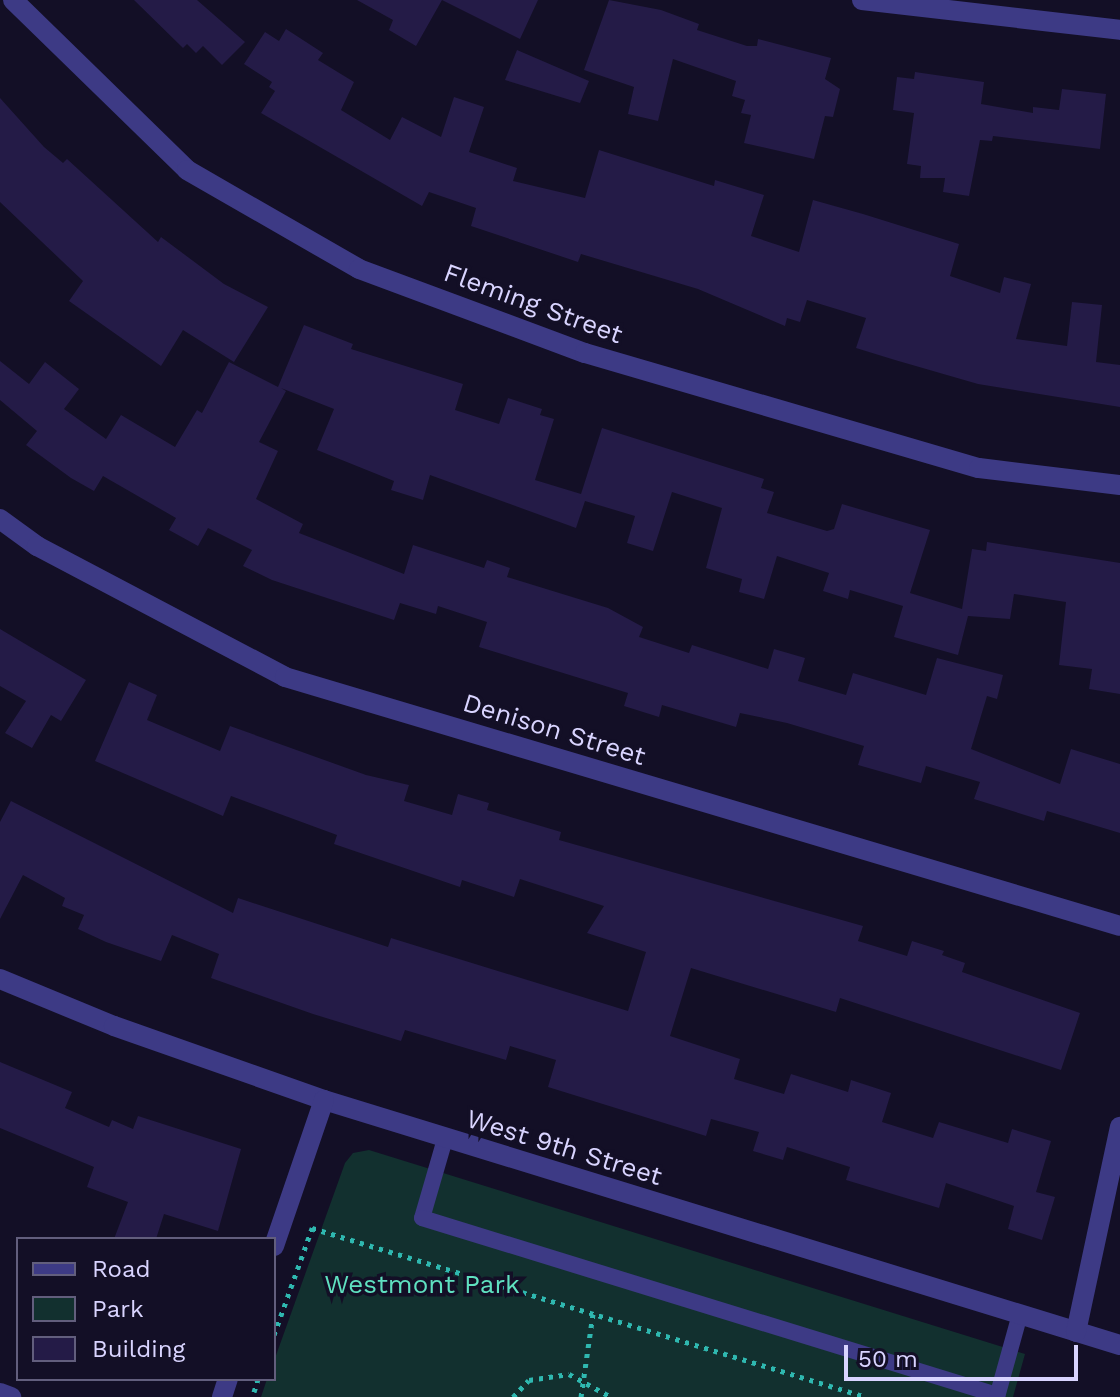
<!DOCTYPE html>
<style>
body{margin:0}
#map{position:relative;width:1120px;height:1397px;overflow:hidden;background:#130f26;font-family:"Work Sans",sans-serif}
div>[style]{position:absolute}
.green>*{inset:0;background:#12302f}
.building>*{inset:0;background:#241b47}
.path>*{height:5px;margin-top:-2.5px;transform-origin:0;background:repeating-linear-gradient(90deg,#2fb8b0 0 4px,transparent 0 10px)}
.service>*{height:16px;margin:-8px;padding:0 8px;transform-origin:8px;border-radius:8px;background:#3d3a85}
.minor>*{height:20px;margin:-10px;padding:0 10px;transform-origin:10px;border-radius:10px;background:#3d3a85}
span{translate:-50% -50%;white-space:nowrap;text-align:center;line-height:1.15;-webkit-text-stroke:7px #130f26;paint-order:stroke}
.street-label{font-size:26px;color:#d9d4ff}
.park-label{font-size:26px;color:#5fe0c0}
.legend{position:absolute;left:16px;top:1237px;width:260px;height:144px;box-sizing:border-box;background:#130f26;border:2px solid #625e7d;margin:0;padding:10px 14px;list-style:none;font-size:24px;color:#d9d4ff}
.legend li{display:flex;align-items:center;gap:16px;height:40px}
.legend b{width:40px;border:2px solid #625e7d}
.scale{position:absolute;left:844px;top:1345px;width:234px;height:36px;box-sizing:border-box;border:4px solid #d9d4ff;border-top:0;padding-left:10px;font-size:24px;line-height:28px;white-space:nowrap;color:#d9d4ff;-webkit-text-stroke:6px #130f26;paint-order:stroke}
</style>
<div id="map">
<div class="green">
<i style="clip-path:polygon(369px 1150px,1025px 1354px,1013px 1397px,261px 1397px,267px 1379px,274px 1379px,274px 1361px,345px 1163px,353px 1153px)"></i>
</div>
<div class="building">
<i style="clip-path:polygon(134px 0,197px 0,245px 42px,222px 65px,203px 46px,196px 53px,187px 44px,183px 48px)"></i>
<i style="clip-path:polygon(357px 0,538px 0,520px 39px,442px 0,416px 46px,389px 30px,393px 20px)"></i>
<i style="clip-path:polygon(609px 0,661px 10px,699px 24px,697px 30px,747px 46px,757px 46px,758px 39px,831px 58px,825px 79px,840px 89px,833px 117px,825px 116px,814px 159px,744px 143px,751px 115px,741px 113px,745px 100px,732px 96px,736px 81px,673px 59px,658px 121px,628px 114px,634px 87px,584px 70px)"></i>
<i style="clip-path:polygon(286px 29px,323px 53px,318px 60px,354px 82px,341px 110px,390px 140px,402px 117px,441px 137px,454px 97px,484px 107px,469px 152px,517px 168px,513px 181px,585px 198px,599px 150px,714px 186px,715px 180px,764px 195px,751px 236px,799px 252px,813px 200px,863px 214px,959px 244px,950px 276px,1000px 293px,1004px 277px,1031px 284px,1016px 339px,1067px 346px,1072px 302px,1102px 305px,1096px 362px,1120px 365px,1120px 407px,978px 384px,895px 360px,856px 348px,866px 318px,807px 300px,800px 322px,787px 318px,785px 326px,698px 289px,581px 254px,578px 262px,471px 226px,476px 208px,429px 192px,422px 206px,261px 113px,275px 91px,269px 87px,272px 82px,244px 64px,265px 32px,279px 41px)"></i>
<i style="clip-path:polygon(517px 50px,589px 81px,580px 103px,505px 80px)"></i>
<i style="clip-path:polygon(915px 72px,984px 82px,981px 104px,1033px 113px,1033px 107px,1059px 110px,1062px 89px,1106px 94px,1100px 149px,993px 136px,992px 141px,980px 140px,969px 196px,943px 192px,945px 178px,920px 178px,921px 166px,907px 164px,914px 113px,893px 110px,897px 77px,914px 79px)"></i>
<i style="clip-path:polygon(0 98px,44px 147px,63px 163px,67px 159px,158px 242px,161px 237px,224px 284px,268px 307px,234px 362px,183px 330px,161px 366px,69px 301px,83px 281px,0 202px)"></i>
<i style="clip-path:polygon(304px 325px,353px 344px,351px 349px,463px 384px,455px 410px,499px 424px,508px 398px,542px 409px,540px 415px,554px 419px,535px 480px,581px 494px,602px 428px,764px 479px,761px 488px,774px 492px,767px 513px,827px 531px,834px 529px,842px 504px,930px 530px,910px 593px,962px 609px,972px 549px,986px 551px,987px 542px,1120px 563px,1120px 694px,1089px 689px,1092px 669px,1059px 665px,1066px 602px,1014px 594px,1010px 619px,968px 616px,958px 655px,894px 637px,903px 606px,850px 590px,848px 599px,823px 591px,829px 573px,777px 556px,764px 599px,739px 592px,742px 579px,706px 568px,722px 508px,672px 492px,653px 551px,627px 543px,635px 516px,585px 501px,576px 528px,430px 475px,423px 500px,391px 490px,394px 481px,317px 450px,334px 409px,281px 388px,286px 391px,259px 442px,278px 451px,256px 499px,303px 524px,299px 533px,404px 574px,413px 545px,484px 568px,487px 560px,510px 568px,507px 577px,608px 608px,643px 627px,639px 637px,689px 653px,692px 645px,768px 669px,774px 649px,805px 658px,798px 681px,846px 695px,853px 673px,926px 695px,937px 658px,1003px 675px,997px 699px,987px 696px,971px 749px,1060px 784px,1071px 749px,1120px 764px,1120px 833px,1047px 811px,1044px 821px,974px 799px,980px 782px,926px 766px,921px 783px,858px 765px,864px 746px,787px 723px,740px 713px,736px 727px,662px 705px,659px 717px,624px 706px,628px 693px,479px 647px,487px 622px,438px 606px,436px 614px,400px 603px,394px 620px,272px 580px,243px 566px,252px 550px,208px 528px,198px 546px,169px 530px,176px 518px,103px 476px,94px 491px,71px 478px,26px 445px,37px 431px,0 400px,0 361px,29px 384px,45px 362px,79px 389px,64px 409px,106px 439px,121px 415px,175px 447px,197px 410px,202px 413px,229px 362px,278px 387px)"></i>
<i style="clip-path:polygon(0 629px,86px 680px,61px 721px,51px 715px,32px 748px,5px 733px,26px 701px,0 686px)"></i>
<i style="clip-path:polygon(129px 682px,157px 695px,147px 720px,220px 751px,230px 726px,366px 775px,409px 785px,404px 801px,452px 815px,458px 794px,489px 803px,487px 810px,561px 832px,559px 840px,863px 926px,858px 941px,907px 956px,912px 941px,944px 951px,942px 955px,965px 963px,962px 972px,1080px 1013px,1061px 1070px,840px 998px,836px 1012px,691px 968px,670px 1036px,740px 1059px,734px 1079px,784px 1094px,791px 1074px,848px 1092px,851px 1080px,891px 1093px,882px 1122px,933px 1138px,939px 1122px,1008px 1143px,1012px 1129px,1051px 1141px,1036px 1192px,1055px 1197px,1042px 1240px,1008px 1229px,1014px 1206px,946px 1183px,939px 1208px,846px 1180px,850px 1167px,787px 1147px,783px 1160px,753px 1151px,759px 1132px,711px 1119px,706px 1136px,548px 1087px,556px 1060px,510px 1046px,506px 1060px,405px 1030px,401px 1041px,313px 1014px,211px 978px,219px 954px,172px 935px,161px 961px,106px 942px,78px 929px,84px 915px,62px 906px,65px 898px,23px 875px,0 919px,0 822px,11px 801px,233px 913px,238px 898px,388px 947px,391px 938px,628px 1011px,646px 952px,587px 933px,604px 906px,520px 879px,514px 897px,462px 880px,460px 887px,334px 844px,337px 835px,231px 796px,223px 816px,95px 761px)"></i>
<i style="clip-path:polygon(0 1062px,72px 1092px,65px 1108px,109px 1127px,112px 1120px,133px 1129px,138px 1116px,241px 1149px,218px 1231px,164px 1214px,156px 1239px,114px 1239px,128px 1202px,87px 1187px,94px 1167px,0 1128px)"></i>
</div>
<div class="path">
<i style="left:274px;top:1335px;width:114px;rotate:-70.4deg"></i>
<i style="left:312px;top:1228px;width:579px;rotate:16.96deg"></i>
<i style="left:254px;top:1392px;width:14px;rotate:-73deg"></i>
<i style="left:513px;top:1397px;width:23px;rotate:-47deg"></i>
<i style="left:529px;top:1380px;width:40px;rotate:-8.5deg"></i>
<i style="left:569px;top:1374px;width:48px;rotate:28.7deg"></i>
<i style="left:581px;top:1397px;width:84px;rotate:-81.8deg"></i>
</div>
<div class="service">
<i style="left:445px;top:1139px;width:82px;rotate:106.2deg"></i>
<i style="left:422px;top:1218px;width:602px;rotate:17.11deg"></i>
<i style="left:997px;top:1397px;width:86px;rotate:-74.5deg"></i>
</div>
<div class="minor">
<i style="left:13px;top:0;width:243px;rotate:44.3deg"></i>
<i style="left:187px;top:170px;width:198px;rotate:29.9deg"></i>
<i style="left:359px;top:269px;width:241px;rotate:20.4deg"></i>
<i style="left:585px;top:353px;width:410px;rotate:16.3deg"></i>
<i style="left:979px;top:468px;width:142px;rotate:6.9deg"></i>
<i style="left:862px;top:0;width:260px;rotate:6.6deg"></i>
<i style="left:0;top:519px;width:46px;rotate:36.1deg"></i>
<i style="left:37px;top:546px;width:280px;rotate:27.8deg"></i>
<i style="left:285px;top:677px;width:871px;rotate:16.6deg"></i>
<i style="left:0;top:979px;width:123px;rotate:22.4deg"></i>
<i style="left:114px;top:1026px;width:223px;rotate:19.4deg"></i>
<i style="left:324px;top:1100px;width:833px;rotate:17.11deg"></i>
<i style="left:274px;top:1246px;width:154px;rotate:-71.1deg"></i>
<i style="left:1076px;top:1332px;width:210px;rotate:-77.9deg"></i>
<i style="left:0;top:1393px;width:12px;rotate:20deg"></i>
<i style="left:222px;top:1397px;width:19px;rotate:-72deg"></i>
</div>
<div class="street-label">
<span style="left:533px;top:304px;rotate:20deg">Fleming Street</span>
<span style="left:554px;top:730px;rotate:17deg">Denison Street</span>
<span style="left:564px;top:1148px;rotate:17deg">West 9th Street</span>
</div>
<div class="park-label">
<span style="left:422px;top:1285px">Westmont Park</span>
</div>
<ul class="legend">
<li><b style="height:10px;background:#3d3a85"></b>Road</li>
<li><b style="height:22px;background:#12302f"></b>Park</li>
<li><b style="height:22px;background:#241b47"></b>Building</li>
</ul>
<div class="scale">50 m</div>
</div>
